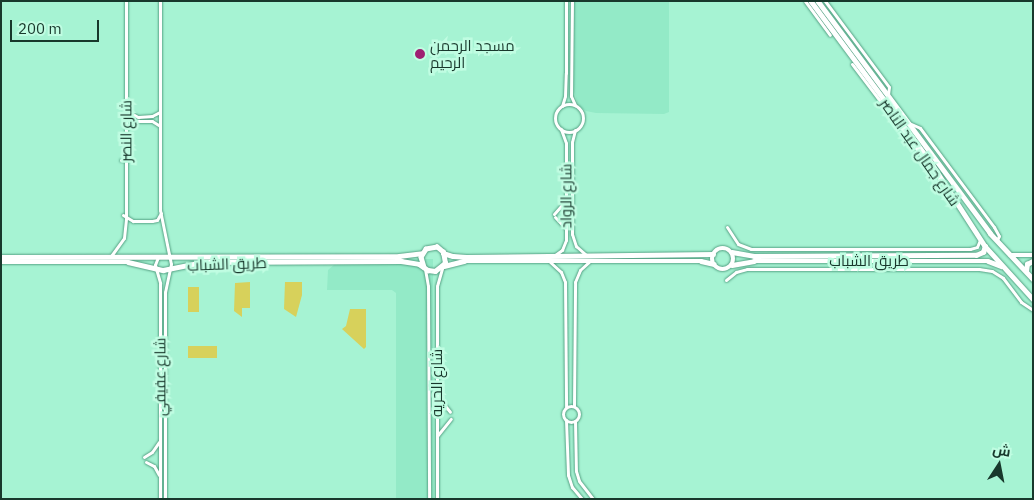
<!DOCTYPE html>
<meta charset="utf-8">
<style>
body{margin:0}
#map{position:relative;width:1034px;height:500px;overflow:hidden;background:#a6f3d3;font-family:"IBM Plex Sans",Cairo,sans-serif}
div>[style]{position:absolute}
.built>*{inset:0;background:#93eac7}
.green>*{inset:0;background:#d7d15b;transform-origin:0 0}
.roads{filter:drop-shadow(0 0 1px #55a284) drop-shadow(0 0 1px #55a284)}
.minor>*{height:3px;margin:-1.5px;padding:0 1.5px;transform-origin:1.5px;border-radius:1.5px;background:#fff}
.minor>.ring{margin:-1.5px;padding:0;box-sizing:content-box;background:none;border:3px solid #fff;border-radius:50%}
.major>*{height:4.5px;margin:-2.25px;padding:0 2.25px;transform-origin:2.25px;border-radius:2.25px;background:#fff}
.major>.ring{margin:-2.25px;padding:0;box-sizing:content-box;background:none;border:4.5px solid #fff;border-radius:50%}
.dots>*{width:14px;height:14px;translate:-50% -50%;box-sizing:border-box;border:2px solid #c0fde2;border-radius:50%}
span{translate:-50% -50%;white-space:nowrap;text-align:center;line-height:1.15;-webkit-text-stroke:5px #c0fde2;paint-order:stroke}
.poi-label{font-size:15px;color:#18382c}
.left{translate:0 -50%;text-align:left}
.street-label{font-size:15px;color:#18382c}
.frame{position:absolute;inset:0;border:2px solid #18382c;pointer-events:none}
.north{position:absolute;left:974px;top:440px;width:50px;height:50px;-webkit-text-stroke:4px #c0fde2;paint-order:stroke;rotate:11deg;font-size:14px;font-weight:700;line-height:20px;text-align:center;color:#18382c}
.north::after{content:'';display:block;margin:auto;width:18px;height:22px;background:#18382c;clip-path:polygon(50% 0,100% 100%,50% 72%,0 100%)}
.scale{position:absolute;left:10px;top:20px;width:89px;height:22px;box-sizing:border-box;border:2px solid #18382c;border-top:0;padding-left:6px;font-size:15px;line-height:18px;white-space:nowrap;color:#18382c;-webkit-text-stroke:4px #c0fde2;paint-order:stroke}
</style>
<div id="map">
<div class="built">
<i style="clip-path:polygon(574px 1px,669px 1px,669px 112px,664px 114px,596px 113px,586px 111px,578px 105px,574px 91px)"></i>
<i style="clip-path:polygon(341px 259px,433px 259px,434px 499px,396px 499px,396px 293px,392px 290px,327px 290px,328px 270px)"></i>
</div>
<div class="green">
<i style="clip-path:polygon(250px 282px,250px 308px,242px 308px,242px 317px,234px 311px,235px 283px)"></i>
<i style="clip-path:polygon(285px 282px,302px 282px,302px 295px,296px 317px,284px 309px)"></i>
<i style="left:188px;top:287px;width:11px;height:25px"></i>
<i style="clip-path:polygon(350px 309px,366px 309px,366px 347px,364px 349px,342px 329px,346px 326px)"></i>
<i style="left:188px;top:346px;width:29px;height:12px"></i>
</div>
<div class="roads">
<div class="minor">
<i style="left:160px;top:1px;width:209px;rotate:90deg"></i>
<i style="left:160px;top:210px;width:55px;rotate:78.5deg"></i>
<i style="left:171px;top:264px;width:29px;rotate:102deg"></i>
<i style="left:165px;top:292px;width:207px;rotate:90deg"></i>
<i style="left:572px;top:1px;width:95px;rotate:90.6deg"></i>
<i style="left:571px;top:96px;width:10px;rotate:66deg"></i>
<i style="left:805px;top:1px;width:42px;rotate:53.7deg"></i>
<i style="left:825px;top:1px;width:107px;rotate:53.3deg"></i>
<i style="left:889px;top:87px;width:8px;rotate:97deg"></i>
<i style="left:852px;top:64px;width:152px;rotate:52.8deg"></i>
<i class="ring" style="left:555px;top:104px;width:25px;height:25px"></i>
<i style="left:562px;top:106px;width:10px;rotate:-73deg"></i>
<i style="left:565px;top:96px;width:23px;rotate:-88deg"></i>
<i style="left:566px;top:73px;width:72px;rotate:-90deg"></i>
<i style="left:127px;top:111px;width:13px;rotate:29deg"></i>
<i style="left:138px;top:117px;width:14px;rotate:-4deg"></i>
<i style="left:152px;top:116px;width:9px;rotate:-27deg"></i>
<i style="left:909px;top:123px;width:12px;rotate:24deg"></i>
<i style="left:920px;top:128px;width:124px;rotate:53.2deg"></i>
<i style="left:994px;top:227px;width:10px;rotate:61deg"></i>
<i style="left:999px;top:236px;width:4px;rotate:117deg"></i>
<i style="left:127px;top:126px;width:11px;rotate:-27deg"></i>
<i style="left:137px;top:121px;width:15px"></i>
<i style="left:152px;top:121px;width:9px;rotate:32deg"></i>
<i style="left:575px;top:130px;width:12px;rotate:104deg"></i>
<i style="left:572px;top:142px;width:92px;rotate:90deg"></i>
<i style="left:572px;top:234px;width:13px;rotate:72deg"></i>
<i style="left:576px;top:246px;width:13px;rotate:42deg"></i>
<i style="left:121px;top:160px;width:6px"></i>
<i style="left:554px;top:214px;width:18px;rotate:-49deg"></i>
<i style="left:123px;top:215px;width:12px;rotate:31deg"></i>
<i style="left:133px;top:221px;width:19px"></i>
<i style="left:152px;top:221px;width:5px;rotate:-11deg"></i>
<i style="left:157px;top:220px;width:8px;rotate:-60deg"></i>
<i style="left:555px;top:217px;width:16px;rotate:47deg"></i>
<i style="left:727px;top:227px;width:20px;rotate:57deg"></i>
<i style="left:738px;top:244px;width:14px;rotate:21deg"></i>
<i style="left:751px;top:249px;width:219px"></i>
<i style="left:970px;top:249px;width:7px;rotate:-16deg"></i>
<i style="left:977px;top:247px;width:8px;rotate:-67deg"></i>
<i style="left:555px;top:255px;width:9px;rotate:-36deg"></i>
<i style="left:562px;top:250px;width:11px;rotate:-68deg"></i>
<i style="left:566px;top:240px;width:97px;rotate:-90deg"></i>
<i style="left:566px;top:143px;width:15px;rotate:-110deg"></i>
<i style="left:111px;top:256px;width:22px;rotate:-54deg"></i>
<i style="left:124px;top:238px;width:20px;rotate:-84deg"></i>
<i style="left:126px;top:218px;width:217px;rotate:-90deg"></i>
<i style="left:158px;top:257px;width:9px;rotate:111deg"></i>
<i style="left:155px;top:265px;width:19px;rotate:74deg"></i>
<i style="left:160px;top:283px;width:216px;rotate:90deg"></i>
<i style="left:550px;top:262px;width:15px;rotate:42deg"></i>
<i style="left:561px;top:272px;width:11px;rotate:68deg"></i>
<i style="left:565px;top:282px;width:125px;rotate:89.5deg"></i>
<i style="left:425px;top:269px;width:17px;rotate:80deg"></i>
<i style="left:428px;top:286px;width:213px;rotate:89.7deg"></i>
<i style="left:726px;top:280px;width:13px;rotate:-39deg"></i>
<i style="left:736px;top:272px;width:11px;rotate:-15deg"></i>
<i style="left:747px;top:269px;width:232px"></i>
<i style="left:979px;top:269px;width:13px;rotate:9deg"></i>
<i style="left:992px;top:271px;width:13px;rotate:32deg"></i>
<i style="left:1003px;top:278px;width:30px;rotate:53deg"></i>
<i style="left:1021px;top:302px;width:14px;rotate:34deg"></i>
<i style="left:438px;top:397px;width:19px;rotate:51deg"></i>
<i class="ring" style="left:563px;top:406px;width:13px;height:13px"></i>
<i style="left:574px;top:406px;width:124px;rotate:-89.5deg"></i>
<i style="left:575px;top:282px;width:13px;rotate:-67deg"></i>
<i style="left:580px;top:270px;width:12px;rotate:-42deg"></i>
<i style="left:566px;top:420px;width:55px;rotate:87.9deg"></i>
<i style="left:568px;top:475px;width:13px;rotate:72deg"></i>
<i style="left:572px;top:487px;width:16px;rotate:50deg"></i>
<i style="left:575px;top:421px;width:50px;rotate:88.9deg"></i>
<i style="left:576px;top:471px;width:10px;rotate:73deg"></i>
<i style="left:579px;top:481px;width:23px;rotate:52deg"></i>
<i style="left:437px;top:436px;width:22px;rotate:-51deg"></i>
<i style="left:144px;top:457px;width:9px;rotate:-32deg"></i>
<i style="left:152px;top:452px;width:12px;rotate:-55deg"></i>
<i style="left:146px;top:462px;width:9px;rotate:27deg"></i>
<i style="left:154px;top:466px;width:10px;rotate:61deg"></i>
<i style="left:437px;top:499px;width:213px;rotate:-90deg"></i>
<i style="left:437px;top:286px;width:19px;rotate:-74deg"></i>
</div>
<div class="major">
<i style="left:811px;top:1px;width:199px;rotate:53.4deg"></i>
<i style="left:930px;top:161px;width:101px;rotate:57.1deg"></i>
<i style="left:985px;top:246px;width:72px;rotate:47.8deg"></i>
<i style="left:818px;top:1px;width:289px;rotate:53.4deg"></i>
<i style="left:990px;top:233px;width:63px;rotate:46.9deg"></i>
<i class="ring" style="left:712px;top:248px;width:17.5px;height:17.5px"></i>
<i style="left:732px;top:252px;width:22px;rotate:10deg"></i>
<i style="left:754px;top:256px;width:222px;rotate:-0.3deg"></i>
<i style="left:976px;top:255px;width:8px;rotate:-23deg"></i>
<i style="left:983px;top:252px;width:6px;rotate:-72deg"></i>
<i style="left:443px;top:253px;width:10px;rotate:17deg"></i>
<i style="left:453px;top:256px;width:13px;rotate:4deg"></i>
<i style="left:466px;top:257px;width:247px;rotate:-0.7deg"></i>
<i style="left:1010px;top:255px;width:23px"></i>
<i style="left:1px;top:257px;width:398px;rotate:-0.1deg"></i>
<i style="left:399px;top:256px;width:23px;rotate:-7deg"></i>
<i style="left:1px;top:262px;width:127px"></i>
<i style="left:128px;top:262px;width:36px;rotate:13deg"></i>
<i style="left:163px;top:270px;width:41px;rotate:-11.3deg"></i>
<i style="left:203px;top:262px;width:198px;rotate:-0.3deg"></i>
<i style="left:401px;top:261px;width:18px;rotate:9deg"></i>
<i style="left:419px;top:264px;width:11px;rotate:34deg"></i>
<i style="left:428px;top:270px;width:7px;rotate:8deg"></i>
<i style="left:435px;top:271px;width:13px;rotate:-39deg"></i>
<i style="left:445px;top:263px;width:11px;rotate:-100deg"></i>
<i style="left:443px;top:252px;width:8px;rotate:-140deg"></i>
<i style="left:437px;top:247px;width:11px;rotate:170deg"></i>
<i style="left:426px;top:249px;width:9px;rotate:122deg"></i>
<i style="left:421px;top:257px;width:10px;rotate:73deg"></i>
<i style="left:732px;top:265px;width:22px;rotate:-10deg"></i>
<i style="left:754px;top:261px;width:234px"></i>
<i style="left:988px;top:261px;width:14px;rotate:21deg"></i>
<i style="left:444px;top:266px;width:21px;rotate:-14deg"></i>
<i style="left:464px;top:261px;width:237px"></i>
<i style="left:701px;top:261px;width:13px;rotate:13deg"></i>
<i style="left:1026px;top:271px;width:7px;rotate:-82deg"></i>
<i style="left:1027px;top:264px;width:7px;rotate:-27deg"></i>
</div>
</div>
<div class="dots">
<i style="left:420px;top:54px;background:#9e1f72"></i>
</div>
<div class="poi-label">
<span class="left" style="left:430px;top:54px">مسجد الرحمن<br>الرحيم</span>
</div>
<div class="street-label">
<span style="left:126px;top:131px;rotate:-90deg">شارع النصر</span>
<span style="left:920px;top:152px;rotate:55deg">شارع جمال عبد الناصر</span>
<span style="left:566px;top:196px;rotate:-90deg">شارع الرواد</span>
<span style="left:869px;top:261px">طريق الشباب</span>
<span style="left:227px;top:264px;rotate:-2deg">طريق الشباب</span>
<span style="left:160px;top:377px;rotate:-90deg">شارع عفيفي</span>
<span style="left:437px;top:383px;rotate:-90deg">شارع الحريه</span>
</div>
<div class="frame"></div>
<div class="north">ش</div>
<div class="scale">200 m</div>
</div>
